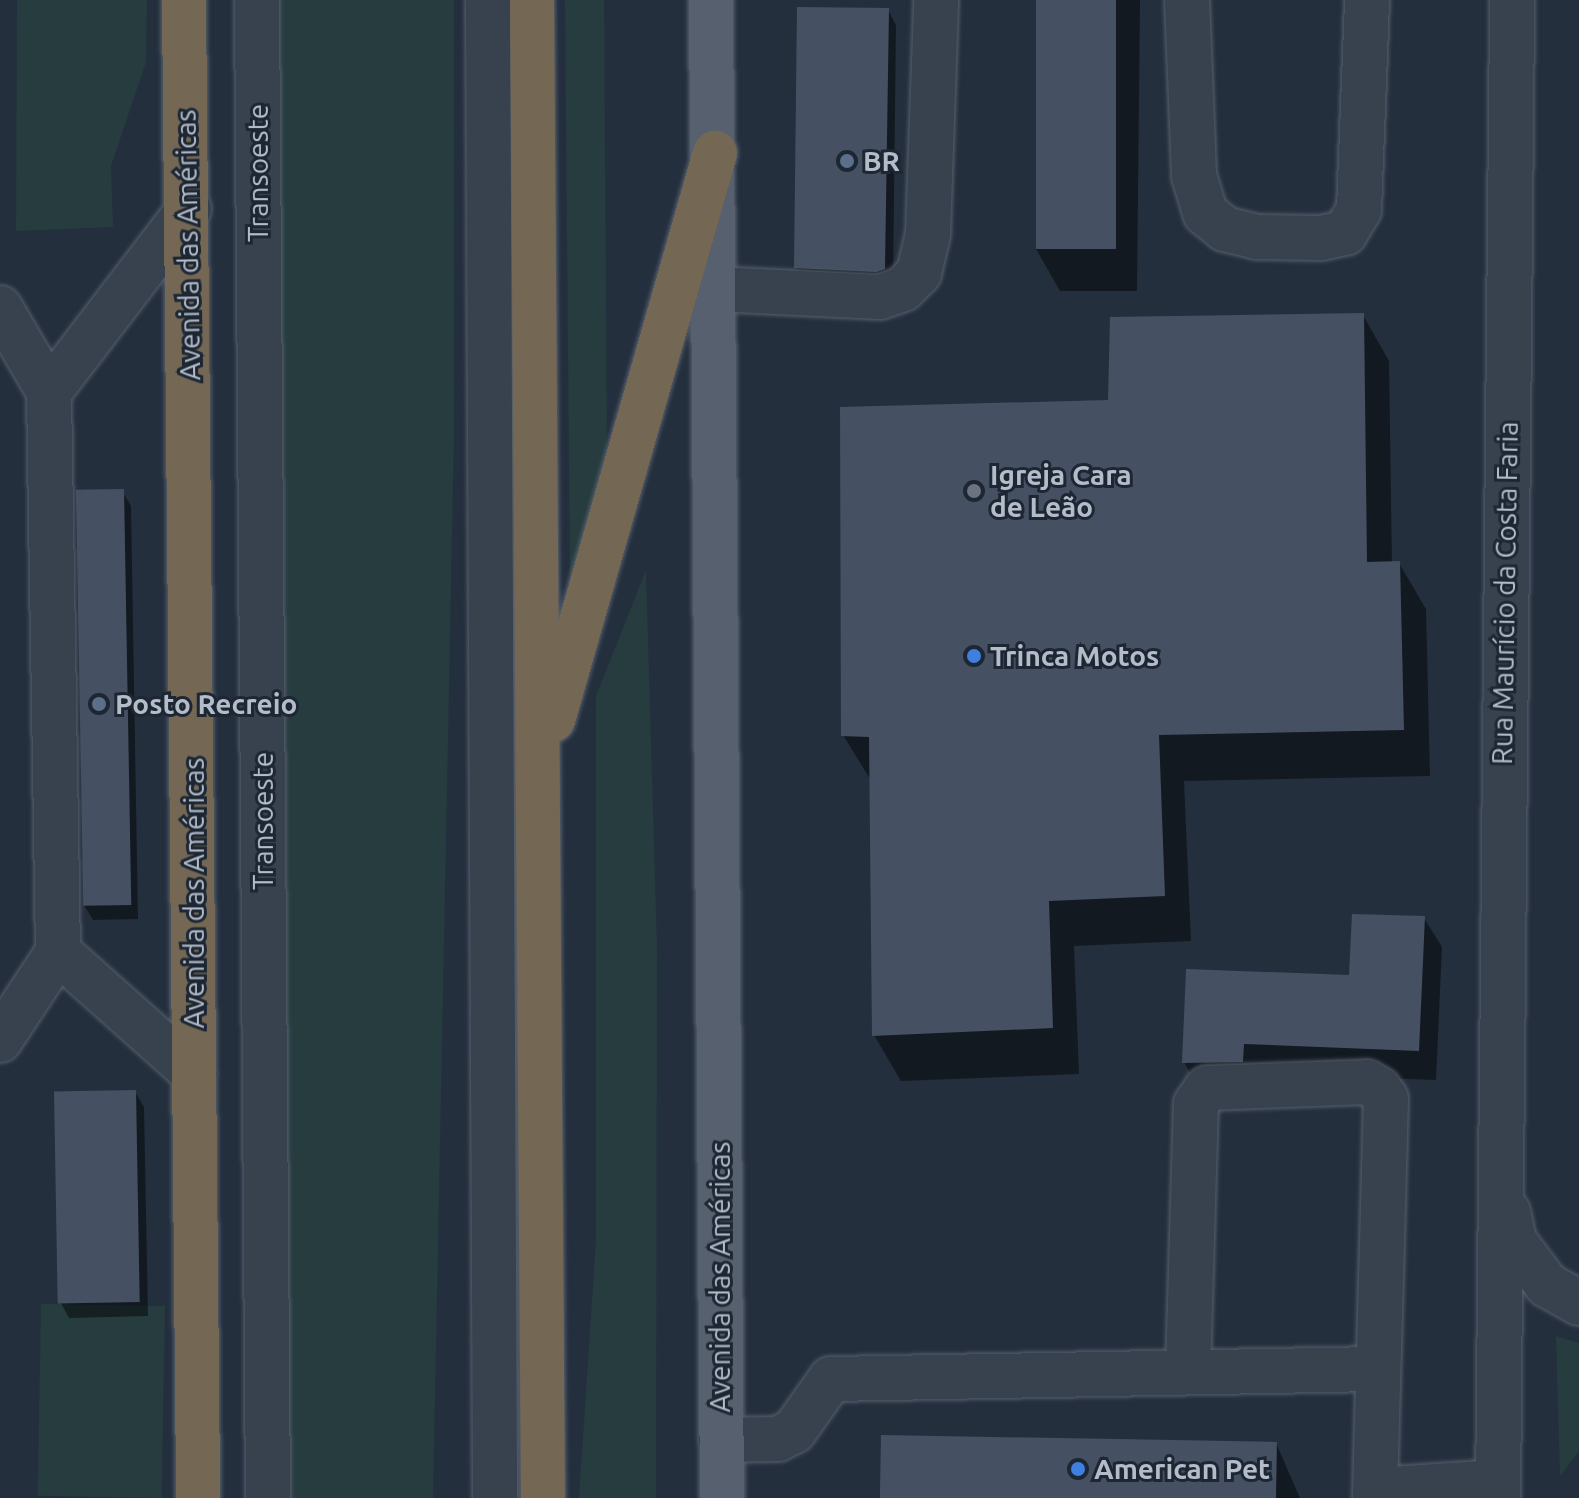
<!DOCTYPE html>
<meta charset="utf-8">
<style>
body{margin:0}
#map{position:relative;width:1579px;height:1498px;overflow:hidden;background:#242f3e;font-family:Ubuntu,sans-serif}
div>[style]{position:absolute}
.green>*{inset:0;background:#263c3f;transform-origin:0 0}
.shadow>*{inset:0;background:#0007}
.building>*{inset:0;background:#455162;transform-origin:0 0}
.roads{filter:drop-shadow(0 0 2px #565f6c) drop-shadow(0 0 2px #565f6c)}
.minor>*{height:44px;margin:-22px;padding:0 22px;transform-origin:22px;border-radius:22px;background:#38414e}
.major>*{height:44px;margin:-22px;padding:0 22px;transform-origin:22px;border-radius:22px;background:#56606e}
.highway>*{height:44px;margin:-22px;padding:0 22px;transform-origin:22px;border-radius:22px;background:#746855}
.dots>*{width:22px;height:22px;translate:-50% -50%;box-sizing:border-box;border:4px solid #1d2633;border-radius:50%}
span{translate:-50% -50%;white-space:nowrap;text-align:center;line-height:1.15;-webkit-text-stroke:6px #1d2633;paint-order:stroke}
.poi-label{font-size:28px;color:#b4bcc9;font-weight:700}
.left{translate:0 -50%;text-align:left}
.street-label{font-size:28px;color:#b4bcc9}
</style>
<div id="map">
<div class="green">
<i style="clip-path:polygon(17px 0,147px 0,146px 62px,111px 166px,113px 227px,16px 231px)"></i>
<i style="clip-path:polygon(270px 0,454px 0,454px 433px,433px 1498px,283px 1498px)"></i>
<i style="clip-path:polygon(565px 0,604px 0,607px 450px,570px 586px)"></i>
<i style="clip-path:polygon(646px 570px,657px 949px,656px 1498px,579px 1498px,596px 1240px,596px 696px)"></i>
<i style="left:165px;top:1306px;width:192px;height:124px;rotate:91deg"></i>
<i style="clip-path:polygon(1556px 1336px,1579px 1343px,1579px 1451px,1560px 1476px)"></i>
</div>
<div class="shadow">
<i style="clip-path:polygon(1038px 0,1140px 0,1137px 291px,1060px 291px,1036px 249px)"></i>
<i style="clip-path:polygon(888px 10px,896px 25px,893px 284px,804px 282px,796px 267px)"></i>
<i style="clip-path:polygon(1363px 315px,1389px 361px,1392px 564px,1399px 563px,1426px 609px,1430px 776px,1184px 781px,1191px 941px,1074px 946px,1079px 1074px,901px 1081px,874px 1035px,872px 782px,843px 735px,1110px 402px)"></i>
<i style="clip-path:polygon(122px 491px,131px 506px,138px 919px,93px 920px,84px 905px)"></i>
<i style="clip-path:polygon(1424px 918px,1442px 947px,1436px 1080px,1260px 1074px,1201px 1092px,1184px 1062px,1351px 977px)"></i>
<i style="clip-path:polygon(135px 1092px,144px 1107px,148px 1316px,69px 1318px,61px 1303px)"></i>
<i style="clip-path:polygon(1276px 1443px,1300px 1498px,882px 1498px)"></i>
</div>
<div class="building">
<i style="left:1036px;top:0;width:80px;height:249px"></i>
<i style="clip-path:polygon(797px 7px,889px 8px,885px 269px,876px 272px,794px 268px)"></i>
<i style="clip-path:polygon(1364px 313px,1367px 562px,1400px 561px,1404px 730px,1159px 735px,1165px 896px,1049px 901px,1053px 1028px,872px 1036px,869px 737px,841px 736px,840px 407px,1108px 400px,1110px 317px)"></i>
<i style="left:124px;top:489px;width:416px;height:48px;rotate:89deg"></i>
<i style="clip-path:polygon(1352px 914px,1425px 916px,1419px 1051px,1244px 1044px,1243px 1062px,1182px 1063px,1186px 969px,1349px 975px)"></i>
<i style="left:136px;top:1090px;width:212px;height:82px;rotate:89deg"></i>
<i style="left:881px;top:1435px;width:396px;height:63px;rotate:1deg"></i>
</div>
<div class="roads">
<div class="minor">
<i style="left:257px;top:0;width:1498px;rotate:89.58deg"></i>
<i style="left:488px;top:0;width:1498px;rotate:89.73deg"></i>
<i style="left:1187px;top:0;width:176px;rotate:87.7deg"></i>
<i style="left:1194px;top:176px;width:39px;rotate:73deg"></i>
<i style="left:1205px;top:213px;width:26px;rotate:39deg"></i>
<i style="left:1225px;top:229px;width:34px;rotate:14deg"></i>
<i style="left:1258px;top:237px;width:63px;rotate:0.9deg"></i>
<i style="left:1321px;top:238px;width:25px;rotate:-12deg"></i>
<i style="left:1345px;top:233px;width:27px;rotate:-59deg"></i>
<i style="left:1359px;top:210px;width:210px;rotate:-87.8deg"></i>
<i style="left:189px;top:209px;width:230px;rotate:127.4deg"></i>
<i style="left:49px;top:392px;width:560px;rotate:89.08deg"></i>
<i style="left:58px;top:952px;width:183px;rotate:41.7deg"></i>
<i style="left:715px;top:289px;width:165px;rotate:2.8deg"></i>
<i style="left:880px;top:297px;width:24px;rotate:-19deg"></i>
<i style="left:903px;top:289px;width:23px;rotate:-45deg"></i>
<i style="left:919px;top:273px;width:40px;rotate:-77deg"></i>
<i style="left:928px;top:234px;width:234px;rotate:-88deg"></i>
<i style="left:0;top:308px;width:97px;rotate:59.7deg"></i>
<i style="left:0;top:1040px;width:105px;rotate:-56.6deg"></i>
<i style="left:1508px;top:1212px;width:30px;rotate:78deg"></i>
<i style="left:1514px;top:1241px;width:55px;rotate:53.1deg"></i>
<i style="left:1547px;top:1285px;width:37px;rotate:29deg"></i>
<i style="left:1188px;top:1371px;width:267px;rotate:-88.3deg"></i>
<i style="left:1196px;top:1104px;width:19px;rotate:-55deg"></i>
<i style="left:1207px;top:1088px;width:160px;rotate:-2.1deg"></i>
<i style="left:1367px;top:1082px;width:14px;rotate:30deg"></i>
<i style="left:1379px;top:1089px;width:12px;rotate:55deg"></i>
<i style="left:1386px;top:1099px;width:399px;rotate:91.6deg"></i>
<i style="left:721px;top:1440px;width:57px;rotate:-1deg"></i>
<i style="left:778px;top:1439px;width:18px;rotate:-27deg"></i>
<i style="left:794px;top:1431px;width:64px;rotate:-54.6deg"></i>
<i style="left:831px;top:1379px;width:544px;rotate:-1.05deg"></i>
<i style="left:1376px;top:1490px;width:122px;rotate:-3.8deg"></i>
<i style="left:1498px;top:1498px;width:1498px;rotate:-89.46deg"></i>
</div>
<div class="major">
<i style="left:711px;top:0;width:1498px;rotate:89.58deg"></i>
</div>
<div class="highway">
<i style="left:184px;top:0;width:1498px;rotate:89.46deg"></i>
<i style="left:532px;top:0;width:1498px;rotate:89.58deg"></i>
<i style="left:553px;top:720px;width:590px;rotate:-74.05deg"></i>
</div>
</div>
<div class="dots">
<i style="left:847px;top:161px;background:#5c6f8a"></i>
<i style="left:974px;top:491px;background:#6b7280"></i>
<i style="left:974px;top:656px;background:#3f7fe0"></i>
<i style="left:99px;top:704px;background:#5c6f8a"></i>
<i style="left:1078px;top:1469px;background:#3f7fe0"></i>
</div>
<div class="poi-label">
<span class="left" style="left:863px;top:161px">BR</span>
<span class="left" style="left:990px;top:491px">Igreja Cara<br>de Leão</span>
<span class="left" style="left:990px;top:656px">Trinca Motos</span>
<span class="left" style="left:115px;top:704px">Posto Recreio</span>
<span class="left" style="left:1094px;top:1469px">American Pet</span>
</div>
<div class="street-label">
<span style="left:258px;top:173px;rotate:-90deg">Transoeste</span>
<span style="left:188px;top:245px;rotate:-91deg">Avenida das Américas</span>
<span style="left:1505px;top:593px;rotate:-89deg">Rua Maurício da Costa Faria</span>
<span style="left:263px;top:821px;rotate:-90deg">Transoeste</span>
<span style="left:194px;top:893px;rotate:-90deg">Avenida das Américas</span>
<span style="left:720px;top:1277px;rotate:-90deg">Avenida das Américas</span>
</div>
</div>
